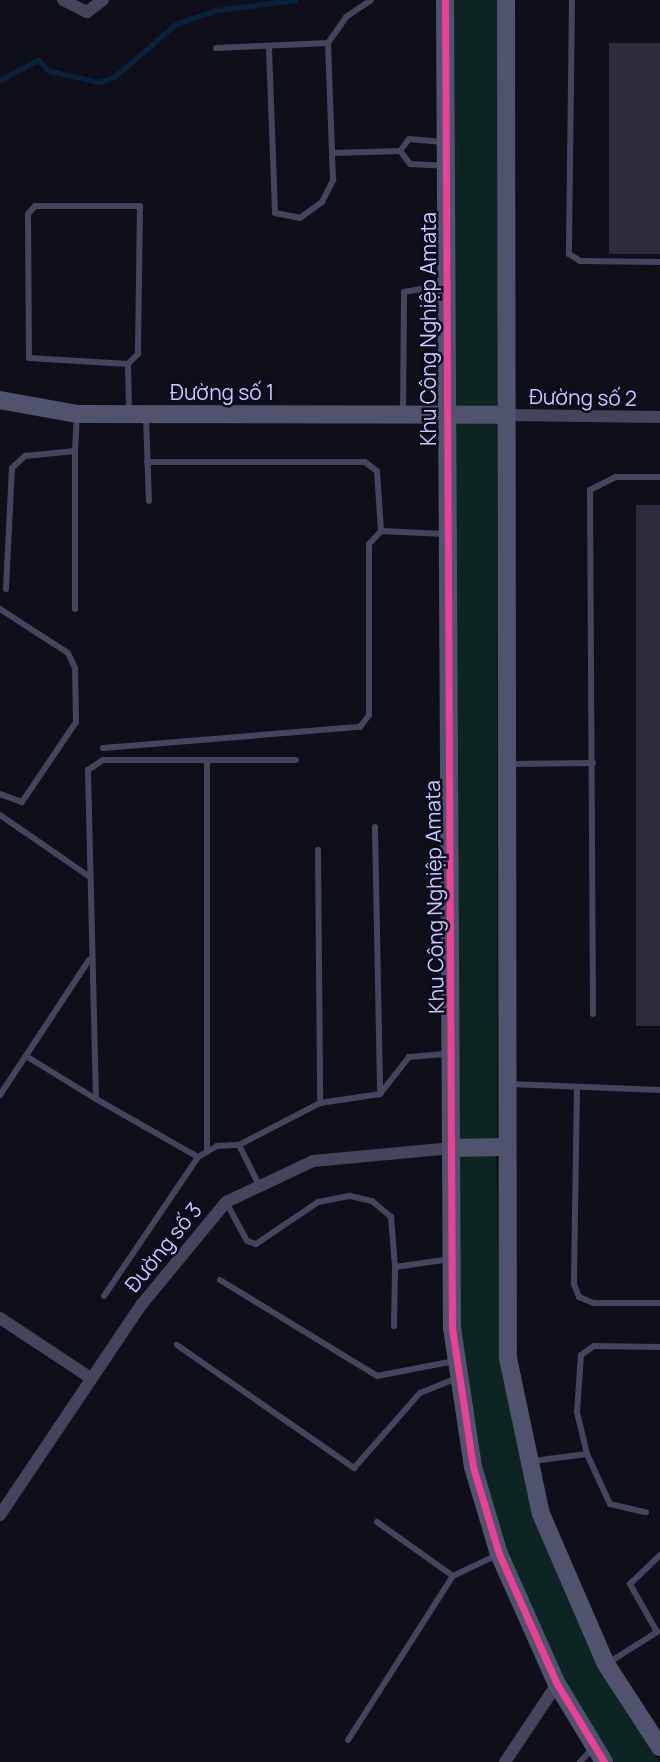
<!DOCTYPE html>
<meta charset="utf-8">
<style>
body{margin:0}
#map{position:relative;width:660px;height:1762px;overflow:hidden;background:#0f0f1a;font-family:Manrope,sans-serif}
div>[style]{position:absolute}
.green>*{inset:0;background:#0d2522}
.stream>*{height:4.5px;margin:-2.25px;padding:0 2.25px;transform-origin:2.25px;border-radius:2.25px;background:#09233d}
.building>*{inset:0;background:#2c2c3d;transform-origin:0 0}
.lane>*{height:6px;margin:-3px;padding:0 3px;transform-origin:3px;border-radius:3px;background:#42455b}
.street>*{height:12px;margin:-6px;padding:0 6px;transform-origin:6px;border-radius:6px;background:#42455b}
.secondary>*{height:18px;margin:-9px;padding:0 9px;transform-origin:9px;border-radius:9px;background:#50536e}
.cycleway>*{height:7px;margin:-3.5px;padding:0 3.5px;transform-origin:3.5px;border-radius:3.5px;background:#ea4096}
span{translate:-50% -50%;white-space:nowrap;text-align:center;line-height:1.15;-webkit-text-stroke:5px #0b0b1e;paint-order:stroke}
.street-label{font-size:21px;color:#c8caff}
</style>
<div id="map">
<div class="green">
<i style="clip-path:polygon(453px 0,497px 0,498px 281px,497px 410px,453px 413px)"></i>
<i style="clip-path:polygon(497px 420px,497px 1142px,460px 1143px,453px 422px)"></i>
<i style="clip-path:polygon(496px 1152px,500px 1360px,532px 1516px,599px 1668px,660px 1762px,614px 1762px,601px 1742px,565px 1680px,507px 1552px,481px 1465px,460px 1328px,460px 1153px)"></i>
</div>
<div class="stream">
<i style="left:0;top:80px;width:43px;rotate:-27.8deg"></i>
<i style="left:38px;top:60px;width:16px;rotate:43deg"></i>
<i style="left:50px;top:71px;width:50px;rotate:12.7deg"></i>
<i style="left:99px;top:82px;width:16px;rotate:-18deg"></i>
<i style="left:114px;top:77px;width:82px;rotate:-40.5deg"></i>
<i style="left:176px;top:24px;width:43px;rotate:-18.9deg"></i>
<i style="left:217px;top:10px;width:79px;rotate:-7.3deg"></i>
</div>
<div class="building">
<i style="left:609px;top:43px;width:51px;height:211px"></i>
<i style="left:636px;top:505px;width:24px;height:521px"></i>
</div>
<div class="lane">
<i style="left:572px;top:0;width:254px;rotate:90.7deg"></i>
<i style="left:569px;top:254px;width:13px;rotate:32deg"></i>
<i style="left:580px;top:261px;width:80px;rotate:0.7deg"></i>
<i style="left:216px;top:48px;width:112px;rotate:-2.6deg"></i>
<i style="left:269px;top:48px;width:165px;rotate:87.9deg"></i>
<i style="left:275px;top:213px;width:25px;rotate:11deg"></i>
<i style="left:300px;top:218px;width:27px;rotate:-36deg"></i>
<i style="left:322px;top:202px;width:25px;rotate:-63deg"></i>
<i style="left:333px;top:180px;width:137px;rotate:-92.1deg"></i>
<i style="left:328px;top:43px;width:32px;rotate:-55deg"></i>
<i style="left:346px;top:17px;width:30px;rotate:-34deg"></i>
<i style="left:443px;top:142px;width:34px;rotate:-175deg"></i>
<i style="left:409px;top:139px;width:15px;rotate:127deg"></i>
<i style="left:400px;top:151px;width:16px;rotate:52deg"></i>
<i style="left:410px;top:164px;width:34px;rotate:3deg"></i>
<i style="left:332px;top:153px;width:68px;rotate:-1.7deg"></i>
<i style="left:35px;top:206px;width:105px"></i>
<i style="left:140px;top:206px;width:148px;rotate:90.8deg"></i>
<i style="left:138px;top:354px;width:14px;rotate:135deg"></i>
<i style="left:128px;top:364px;width:99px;rotate:-176.5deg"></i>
<i style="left:29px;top:358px;width:144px;rotate:-90.4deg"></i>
<i style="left:28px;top:214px;width:11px;rotate:-49deg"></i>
<i style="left:128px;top:364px;width:47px;rotate:88.8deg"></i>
<i style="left:403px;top:414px;width:122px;rotate:-89.5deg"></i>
<i style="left:404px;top:292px;width:41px;rotate:-9.9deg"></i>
<i style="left:146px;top:417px;width:84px;rotate:88deg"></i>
<i style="left:147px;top:462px;width:218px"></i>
<i style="left:365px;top:462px;width:15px;rotate:37deg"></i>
<i style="left:377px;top:471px;width:60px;rotate:86.2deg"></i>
<i style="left:6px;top:589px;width:121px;rotate:-87.2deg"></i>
<i style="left:12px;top:468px;width:18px;rotate:-43deg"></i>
<i style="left:25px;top:456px;width:50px;rotate:-5.7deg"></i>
<i style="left:75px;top:451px;width:35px;rotate:-87deg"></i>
<i style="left:0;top:609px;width:81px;rotate:32.9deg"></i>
<i style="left:68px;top:653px;width:17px;rotate:65deg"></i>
<i style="left:75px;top:668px;width:54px;rotate:88.9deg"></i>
<i style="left:76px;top:722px;width:97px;rotate:124deg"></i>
<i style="left:22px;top:802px;width:23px;rotate:-160deg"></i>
<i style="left:75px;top:609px;width:158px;rotate:-90deg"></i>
<i style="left:103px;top:748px;width:258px;rotate:-4.7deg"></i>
<i style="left:360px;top:727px;width:15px;rotate:-53deg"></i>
<i style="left:369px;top:715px;width:171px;rotate:-90deg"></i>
<i style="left:369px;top:544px;width:18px;rotate:-47deg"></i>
<i style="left:381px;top:531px;width:63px;rotate:2.7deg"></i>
<i style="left:510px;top:764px;width:83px;rotate:-0.7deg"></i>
<i style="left:0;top:815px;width:109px;rotate:34.6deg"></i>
<i style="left:375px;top:827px;width:267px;rotate:88.9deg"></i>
<i style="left:318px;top:850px;width:253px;rotate:89.5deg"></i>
<i style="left:593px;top:1014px;width:524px;rotate:-90.33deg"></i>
<i style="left:590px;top:490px;width:28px;rotate:-27deg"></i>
<i style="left:615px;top:477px;width:45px"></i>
<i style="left:26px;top:1056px;width:82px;rotate:31.6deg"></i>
<i style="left:510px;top:1084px;width:150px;rotate:2.3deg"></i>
<i style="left:577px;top:1087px;width:197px;rotate:90.9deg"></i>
<i style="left:574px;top:1284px;width:14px;rotate:69deg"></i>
<i style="left:579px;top:1297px;width:15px;rotate:23deg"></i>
<i style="left:593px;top:1303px;width:67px"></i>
<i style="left:0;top:1095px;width:162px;rotate:-56.6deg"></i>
<i style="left:239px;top:1145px;width:91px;rotate:-27.4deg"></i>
<i style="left:320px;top:1103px;width:61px;rotate:-8.5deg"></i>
<i style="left:380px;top:1094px;width:47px;rotate:-51.9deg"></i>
<i style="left:409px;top:1057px;width:38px;rotate:-5deg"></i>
<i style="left:207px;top:1152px;width:392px;rotate:-90deg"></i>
<i style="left:198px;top:1157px;width:117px;rotate:-150.4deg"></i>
<i style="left:96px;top:1099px;width:329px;rotate:-91.4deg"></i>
<i style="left:88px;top:770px;width:18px;rotate:-34deg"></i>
<i style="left:103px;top:760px;width:193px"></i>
<i style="left:226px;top:1202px;width:44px;rotate:61.7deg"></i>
<i style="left:247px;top:1241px;width:9px;rotate:18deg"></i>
<i style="left:256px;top:1244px;width:75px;rotate:-34.1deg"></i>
<i style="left:318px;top:1202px;width:33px;rotate:-11deg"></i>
<i style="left:350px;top:1196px;width:23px;rotate:13deg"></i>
<i style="left:372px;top:1201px;width:25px;rotate:40deg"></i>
<i style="left:391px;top:1217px;width:50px;rotate:85.4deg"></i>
<i style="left:220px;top:1280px;width:184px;rotate:31.4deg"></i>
<i style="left:377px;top:1376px;width:79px;rotate:-10.9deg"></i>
<i style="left:104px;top:1296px;width:168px;rotate:-55.9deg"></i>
<i style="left:198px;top:1157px;width:22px;rotate:-30deg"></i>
<i style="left:217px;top:1146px;width:22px;rotate:-3deg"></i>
<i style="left:239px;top:1145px;width:42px;rotate:63.4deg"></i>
<i style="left:394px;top:1326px;width:59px;rotate:-89deg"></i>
<i style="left:395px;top:1267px;width:56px;rotate:-8.3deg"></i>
<i style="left:177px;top:1345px;width:216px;rotate:34.8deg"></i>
<i style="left:354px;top:1468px;width:100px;rotate:-48.7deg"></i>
<i style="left:420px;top:1393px;width:40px;rotate:-22deg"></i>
<i style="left:587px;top:1454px;width:43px;rotate:-103.4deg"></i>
<i style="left:577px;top:1412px;width:57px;rotate:-86deg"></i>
<i style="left:581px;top:1355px;width:16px;rotate:-35deg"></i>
<i style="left:594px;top:1346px;width:66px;rotate:0.9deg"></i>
<i style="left:533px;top:1461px;width:54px;rotate:-7.4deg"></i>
<i style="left:587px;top:1454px;width:55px;rotate:65.3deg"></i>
<i style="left:610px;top:1504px;width:37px;rotate:13deg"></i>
<i style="left:377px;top:1522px;width:93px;rotate:35.4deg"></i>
<i style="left:608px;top:1663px;width:58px;rotate:-32.3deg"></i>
<i style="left:657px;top:1632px;width:55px;rotate:-119.4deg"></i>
<i style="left:630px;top:1584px;width:42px;rotate:-44deg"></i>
<i style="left:348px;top:1740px;width:195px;rotate:-57.4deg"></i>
<i style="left:453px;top:1576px;width:49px;rotate:-25.5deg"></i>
<i style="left:580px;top:1762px;width:19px;rotate:-47deg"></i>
</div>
<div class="street">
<i style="left:63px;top:0;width:27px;rotate:27deg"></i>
<i style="left:87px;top:12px;width:20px;rotate:-37deg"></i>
<i style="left:506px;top:415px;width:154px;rotate:0.7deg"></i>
<i style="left:0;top:1318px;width:107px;rotate:33.5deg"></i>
<i style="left:0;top:1515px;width:254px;rotate:-56.1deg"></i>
<i style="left:142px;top:1304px;width:132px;rotate:-50.5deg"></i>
<i style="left:226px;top:1202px;width:96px;rotate:-25.2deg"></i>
<i style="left:313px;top:1161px;width:140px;rotate:-5.3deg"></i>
<i style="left:505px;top:1762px;width:94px;rotate:-56.3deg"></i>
</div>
<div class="secondary">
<i style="left:445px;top:0;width:1328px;rotate:89.7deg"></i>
<i style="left:452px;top:1328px;width:141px;rotate:81.4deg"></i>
<i style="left:473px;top:1467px;width:91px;rotate:73.4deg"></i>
<i style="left:499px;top:1554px;width:142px;rotate:66deg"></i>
<i style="left:557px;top:1684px;width:91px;rotate:58.9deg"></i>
<i style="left:506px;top:0;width:1358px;rotate:89.92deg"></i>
<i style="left:508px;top:1358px;width:159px;rotate:78.1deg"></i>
<i style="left:541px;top:1514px;width:163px;rotate:66.6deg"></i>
<i style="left:606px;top:1664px;width:99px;rotate:57deg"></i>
<i style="left:0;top:400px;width:78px;rotate:10.3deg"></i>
<i style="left:77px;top:414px;width:429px;rotate:0.1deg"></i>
<i style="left:452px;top:1148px;width:53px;rotate:-1.1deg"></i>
</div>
<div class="cycleway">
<i style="left:445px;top:0;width:1328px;rotate:89.7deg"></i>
<i style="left:452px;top:1328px;width:141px;rotate:81.4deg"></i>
<i style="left:473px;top:1467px;width:91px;rotate:73.4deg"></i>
<i style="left:499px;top:1554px;width:142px;rotate:66deg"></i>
<i style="left:557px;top:1684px;width:91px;rotate:58.9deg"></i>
</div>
<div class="street-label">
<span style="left:428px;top:329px;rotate:-90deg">Khu Công Nghiệp Amata</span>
<span style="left:222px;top:392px">Đường số 1</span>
<span style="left:583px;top:397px;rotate:1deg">Đường số 2</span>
<span style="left:434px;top:897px;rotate:-91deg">Khu Công Nghiệp Amata</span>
<span style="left:163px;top:1247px;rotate:-51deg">Đường số 3</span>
</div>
</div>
